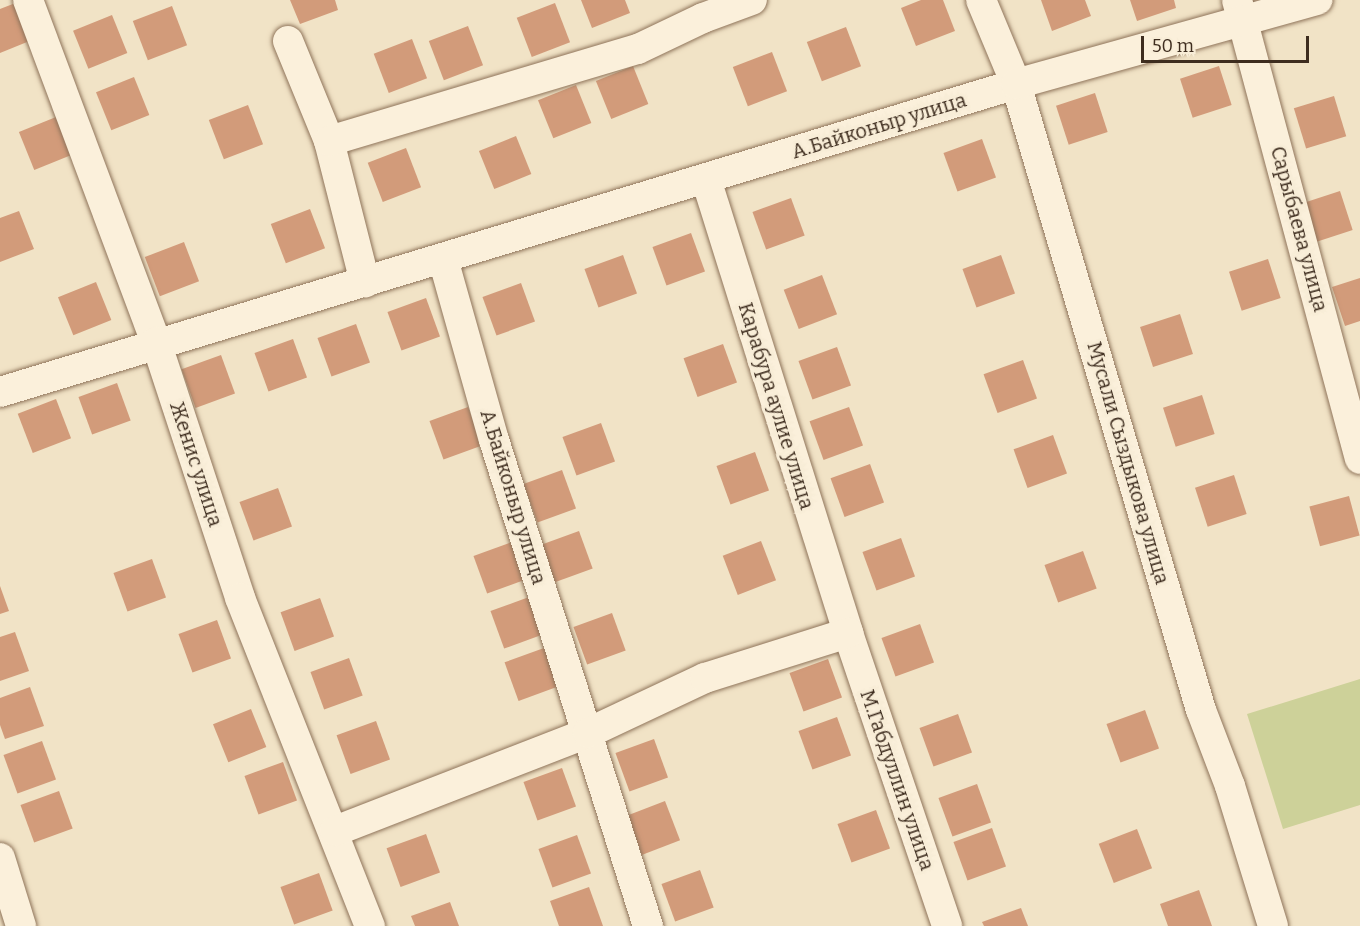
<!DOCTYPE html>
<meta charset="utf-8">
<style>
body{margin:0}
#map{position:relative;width:1360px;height:926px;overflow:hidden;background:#f1e3c6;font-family:Bitter,serif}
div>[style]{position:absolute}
.green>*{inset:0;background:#cdd199}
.building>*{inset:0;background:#d29b7a;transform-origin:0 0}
.roads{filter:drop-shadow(0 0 2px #8f745a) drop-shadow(0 0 2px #8f745a)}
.minor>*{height:30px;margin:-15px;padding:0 15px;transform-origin:15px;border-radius:15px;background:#fbf0db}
span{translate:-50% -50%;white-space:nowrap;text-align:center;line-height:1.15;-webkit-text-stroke:6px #f8edd7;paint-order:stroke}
.street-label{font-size:20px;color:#3e2d1f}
.scale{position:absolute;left:1141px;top:36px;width:168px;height:27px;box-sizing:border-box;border:3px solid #3e2d1f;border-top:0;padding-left:8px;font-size:18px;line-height:21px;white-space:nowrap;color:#3e2d1f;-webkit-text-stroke:4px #f8edd7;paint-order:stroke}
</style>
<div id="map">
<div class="green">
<i style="clip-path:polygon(1360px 679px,1360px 805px,1283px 829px,1247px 714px)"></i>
</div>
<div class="building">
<i style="clip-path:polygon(290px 0,335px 0,338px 10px,300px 24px)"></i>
<i style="clip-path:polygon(581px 0,625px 0,630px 13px,592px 28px)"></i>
<i style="clip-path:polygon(921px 0,943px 0,955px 31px,916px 46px,901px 8px)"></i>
<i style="clip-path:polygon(1041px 0,1085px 0,1091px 16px,1052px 31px)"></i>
<i style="clip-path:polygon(1130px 0,1174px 0,1176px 8px,1137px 21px)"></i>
<i style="clip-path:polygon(18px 2px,32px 40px,0 53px,0 9px)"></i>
<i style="left:555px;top:3px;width:42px;height:41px;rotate:69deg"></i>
<i style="left:172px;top:6px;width:42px;height:42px;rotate:69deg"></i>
<i style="left:112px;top:15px;width:41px;height:42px;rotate:68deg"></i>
<i style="left:468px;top:26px;width:42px;height:42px;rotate:69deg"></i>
<i style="left:846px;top:27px;width:42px;height:42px;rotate:69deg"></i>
<i style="left:412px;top:39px;width:42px;height:41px;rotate:69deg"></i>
<i style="left:772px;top:52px;width:42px;height:42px;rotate:69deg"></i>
<i style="left:633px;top:66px;width:41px;height:40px;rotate:68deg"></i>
<i style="left:1219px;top:66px;width:41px;height:41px;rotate:72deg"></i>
<i style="left:134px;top:77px;width:41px;height:41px;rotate:68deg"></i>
<i style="left:576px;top:85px;width:41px;height:41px;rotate:68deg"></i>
<i style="left:1095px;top:93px;width:41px;height:41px;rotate:72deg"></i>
<i style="left:1334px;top:96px;width:42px;height:42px;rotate:73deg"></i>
<i style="left:248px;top:105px;width:42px;height:42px;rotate:69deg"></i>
<i style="left:56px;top:117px;width:41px;height:40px;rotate:68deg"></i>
<i style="left:516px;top:136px;width:41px;height:40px;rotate:68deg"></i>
<i style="left:982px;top:139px;width:41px;height:41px;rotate:70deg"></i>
<i style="left:406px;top:148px;width:42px;height:41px;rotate:69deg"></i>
<i style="left:1340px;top:191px;width:41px;height:41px;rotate:72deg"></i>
<i style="left:791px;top:198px;width:40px;height:41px;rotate:70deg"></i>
<i style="left:310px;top:209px;width:42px;height:42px;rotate:69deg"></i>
<i style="clip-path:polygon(19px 211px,34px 249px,0 262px,0 218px)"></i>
<i style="left:691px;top:233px;width:41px;height:41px;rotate:70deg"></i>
<i style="left:184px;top:242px;width:42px;height:42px;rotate:69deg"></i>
<i style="left:623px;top:255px;width:41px;height:41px;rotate:70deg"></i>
<i style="left:1001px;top:255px;width:41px;height:41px;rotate:70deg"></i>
<i style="left:1268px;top:259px;width:41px;height:41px;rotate:72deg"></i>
<i style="left:822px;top:275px;width:42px;height:41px;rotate:69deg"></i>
<i style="clip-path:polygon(1360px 278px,1360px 321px,1345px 326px,1332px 287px)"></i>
<i style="left:96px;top:282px;width:41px;height:41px;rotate:68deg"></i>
<i style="left:521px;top:283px;width:41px;height:41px;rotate:70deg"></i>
<i style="left:426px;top:298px;width:41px;height:41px;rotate:70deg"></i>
<i style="left:1180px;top:314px;width:42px;height:42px;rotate:72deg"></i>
<i style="left:356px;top:324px;width:41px;height:41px;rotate:70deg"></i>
<i style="left:293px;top:339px;width:41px;height:41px;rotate:70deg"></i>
<i style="left:723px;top:344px;width:41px;height:42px;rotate:70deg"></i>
<i style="left:837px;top:347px;width:41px;height:41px;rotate:70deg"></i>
<i style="left:221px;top:355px;width:41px;height:42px;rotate:70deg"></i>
<i style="left:1023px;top:360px;width:41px;height:42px;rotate:70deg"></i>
<i style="left:117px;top:383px;width:40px;height:41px;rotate:70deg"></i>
<i style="left:1202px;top:395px;width:41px;height:41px;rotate:72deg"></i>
<i style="left:56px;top:399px;width:42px;height:41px;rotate:69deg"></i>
<i style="left:468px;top:407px;width:41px;height:41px;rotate:70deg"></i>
<i style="left:849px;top:407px;width:41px;height:42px;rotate:70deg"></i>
<i style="left:601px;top:423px;width:41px;height:41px;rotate:70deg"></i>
<i style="left:1053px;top:435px;width:41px;height:42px;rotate:70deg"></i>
<i style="left:755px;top:452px;width:41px;height:41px;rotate:70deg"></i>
<i style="left:870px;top:464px;width:41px;height:42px;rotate:70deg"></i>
<i style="left:562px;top:470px;width:41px;height:41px;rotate:70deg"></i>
<i style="left:1234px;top:475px;width:41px;height:41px;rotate:72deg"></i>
<i style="left:278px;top:488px;width:41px;height:41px;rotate:70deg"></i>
<i style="left:1349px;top:496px;width:41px;height:41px;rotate:75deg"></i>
<i style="left:579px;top:531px;width:40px;height:41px;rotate:70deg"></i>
<i style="left:901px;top:538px;width:41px;height:41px;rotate:70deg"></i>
<i style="left:761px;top:541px;width:42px;height:41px;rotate:69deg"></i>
<i style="left:512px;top:542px;width:40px;height:41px;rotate:70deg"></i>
<i style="left:1083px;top:551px;width:40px;height:41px;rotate:70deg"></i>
<i style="left:152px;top:559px;width:41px;height:41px;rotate:70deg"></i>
<i style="clip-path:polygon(0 586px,9px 611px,0 614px)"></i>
<i style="left:529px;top:597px;width:40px;height:41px;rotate:70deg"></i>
<i style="left:320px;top:598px;width:41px;height:42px;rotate:70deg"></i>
<i style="left:612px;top:613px;width:40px;height:41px;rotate:70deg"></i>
<i style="left:217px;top:620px;width:41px;height:41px;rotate:70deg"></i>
<i style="left:920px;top:624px;width:41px;height:41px;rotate:70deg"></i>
<i style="clip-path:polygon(15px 632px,29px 671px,0 681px,0 637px)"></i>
<i style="left:544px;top:648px;width:41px;height:42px;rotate:70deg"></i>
<i style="left:349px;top:658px;width:40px;height:41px;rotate:70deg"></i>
<i style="left:828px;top:659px;width:41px;height:41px;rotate:70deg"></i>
<i style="clip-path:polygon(30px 687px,44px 726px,5px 739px,0 725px,0 698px)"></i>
<i style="left:251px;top:709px;width:41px;height:41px;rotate:68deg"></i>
<i style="left:1145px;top:710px;width:41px;height:41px;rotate:70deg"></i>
<i style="left:958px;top:714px;width:41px;height:41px;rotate:70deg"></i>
<i style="left:837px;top:717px;width:41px;height:41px;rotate:70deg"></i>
<i style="left:376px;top:721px;width:41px;height:42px;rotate:70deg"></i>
<i style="left:654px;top:739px;width:41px;height:41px;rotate:70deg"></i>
<i style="left:42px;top:741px;width:41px;height:41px;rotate:70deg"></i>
<i style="left:283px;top:762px;width:41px;height:41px;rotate:70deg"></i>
<i style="left:562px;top:768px;width:41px;height:41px;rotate:70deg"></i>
<i style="left:977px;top:784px;width:41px;height:41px;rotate:70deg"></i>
<i style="left:59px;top:791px;width:40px;height:41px;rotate:70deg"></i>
<i style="left:665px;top:801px;width:42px;height:41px;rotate:69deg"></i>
<i style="left:876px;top:810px;width:41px;height:41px;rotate:70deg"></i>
<i style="left:992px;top:828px;width:41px;height:41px;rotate:70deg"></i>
<i style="left:1137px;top:829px;width:42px;height:41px;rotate:69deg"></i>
<i style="left:426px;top:834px;width:41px;height:42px;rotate:70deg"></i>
<i style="left:577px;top:835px;width:41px;height:41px;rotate:70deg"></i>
<i style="left:700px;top:870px;width:40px;height:41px;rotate:70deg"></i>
<i style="left:319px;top:873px;width:40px;height:41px;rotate:70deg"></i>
<i style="clip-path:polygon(589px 887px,603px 926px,559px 926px,550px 901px)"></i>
<i style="clip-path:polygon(1199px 890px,1212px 926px,1168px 926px,1160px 904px)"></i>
<i style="clip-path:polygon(450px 902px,459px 926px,415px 926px,411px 916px)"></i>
<i style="clip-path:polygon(1021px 908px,1028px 926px,984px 926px,982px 922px)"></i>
</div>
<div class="roads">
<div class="minor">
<i style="left:28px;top:0;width:365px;rotate:69.5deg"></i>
<i style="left:156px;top:342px;width:269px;rotate:71.8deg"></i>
<i style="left:240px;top:598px;width:353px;rotate:68.4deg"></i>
<i style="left:981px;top:0;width:91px;rotate:67.4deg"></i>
<i style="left:1016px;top:84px;width:653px;rotate:73.54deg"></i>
<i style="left:1201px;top:710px;width:81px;rotate:69.1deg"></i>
<i style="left:1230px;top:786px;width:146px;rotate:72.9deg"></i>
<i style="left:1237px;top:0;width:475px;rotate:75deg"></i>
<i style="left:288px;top:41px;width:108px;rotate:67.7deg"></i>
<i style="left:329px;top:141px;width:146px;rotate:75.7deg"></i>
<i style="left:329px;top:141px;width:322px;rotate:-16.6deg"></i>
<i style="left:638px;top:49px;width:72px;rotate:-25.5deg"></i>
<i style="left:703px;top:18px;width:52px;rotate:-20.2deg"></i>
<i style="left:706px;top:179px;width:476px;rotate:72.6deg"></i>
<i style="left:848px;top:633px;width:309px;rotate:71.3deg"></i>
<i style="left:443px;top:259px;width:188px;rotate:74.3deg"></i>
<i style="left:494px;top:440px;width:510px;rotate:72.42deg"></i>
<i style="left:0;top:392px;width:1062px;rotate:-16.86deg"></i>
<i style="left:1016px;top:84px;width:313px;rotate:-15.6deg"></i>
<i style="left:335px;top:831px;width:271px;rotate:-21.2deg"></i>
<i style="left:588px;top:733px;width:129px;rotate:-25.2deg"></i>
<i style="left:705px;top:678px;width:150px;rotate:-17.5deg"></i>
<i style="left:0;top:858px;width:71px;rotate:72.8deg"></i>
</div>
</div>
<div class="street-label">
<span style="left:879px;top:126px;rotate:-17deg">А.Байконыр улица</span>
<span style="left:1299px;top:229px;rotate:75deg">Сарыбаева улица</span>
<span style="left:776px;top:406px;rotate:73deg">Карабура аулие улица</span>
<span style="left:1128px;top:463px;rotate:74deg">Мусали Сыздыкова улица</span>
<span style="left:196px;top:464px;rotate:72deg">Женис улица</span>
<span style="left:513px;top:497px;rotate:73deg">А.Байконыр улица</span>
<span style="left:897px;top:780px;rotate:71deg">М.Габдуллин улица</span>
</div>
<div class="scale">50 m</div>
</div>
